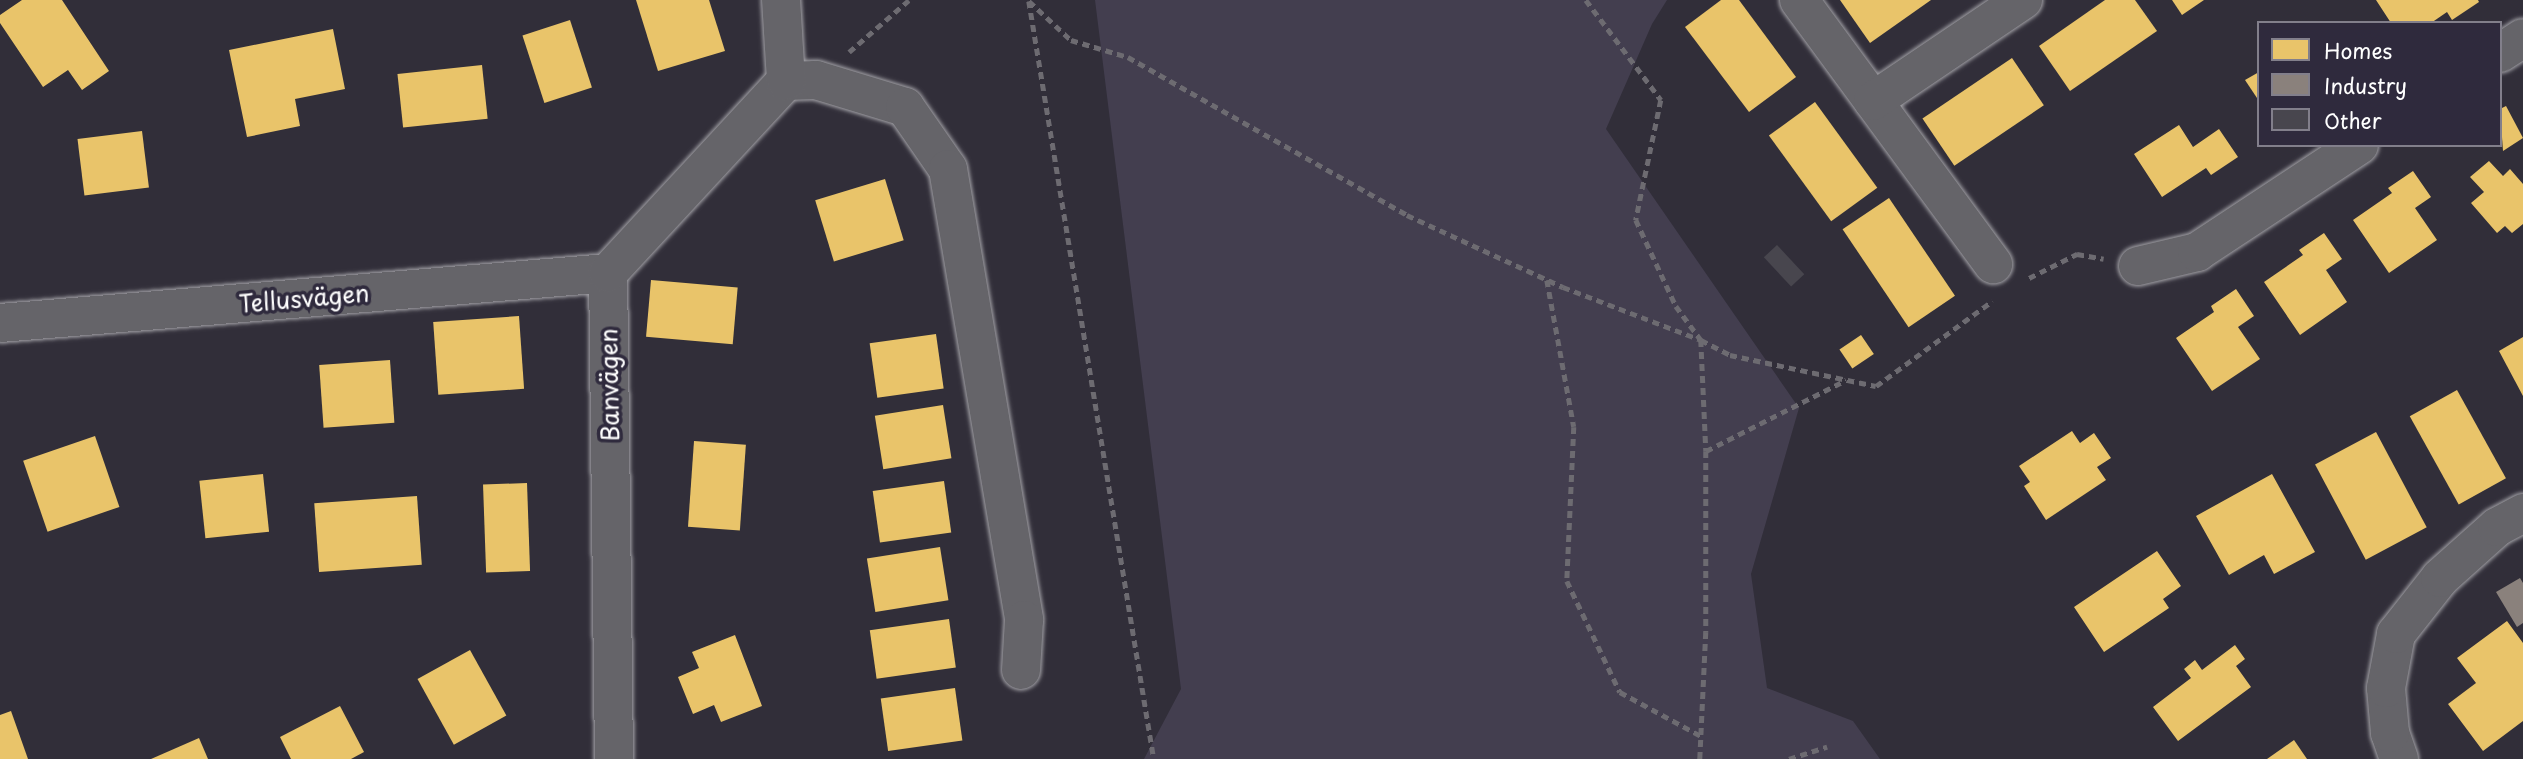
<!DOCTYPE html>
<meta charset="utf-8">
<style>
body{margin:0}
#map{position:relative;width:2523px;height:759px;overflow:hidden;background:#312e39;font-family:"Playpen Sans",sans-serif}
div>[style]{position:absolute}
.green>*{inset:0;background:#433e4f}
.homes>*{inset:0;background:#e9c46a;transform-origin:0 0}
.industry>*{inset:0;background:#8a817c}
.building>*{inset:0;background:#48464e;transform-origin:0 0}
.path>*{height:4.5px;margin-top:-2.25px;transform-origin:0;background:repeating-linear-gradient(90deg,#6d6b71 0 7px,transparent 0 12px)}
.roads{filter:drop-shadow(0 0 2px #a2a1a6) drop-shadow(0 0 2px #a2a1a6)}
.minor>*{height:38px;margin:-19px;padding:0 19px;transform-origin:19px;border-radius:19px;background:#656469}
span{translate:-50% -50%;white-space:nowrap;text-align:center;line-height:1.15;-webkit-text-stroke:7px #2f2a3d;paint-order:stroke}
.street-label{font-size:24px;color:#fff}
.legend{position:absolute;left:2257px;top:21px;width:245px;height:126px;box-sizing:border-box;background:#2f2a3d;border:2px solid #827f8b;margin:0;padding:9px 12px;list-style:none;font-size:21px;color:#fff}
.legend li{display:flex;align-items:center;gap:14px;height:35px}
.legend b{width:35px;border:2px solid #827f8b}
</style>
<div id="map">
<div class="green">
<i style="clip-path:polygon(1095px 0,1667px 0,1652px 24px,1606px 129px,1799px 408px,1751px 574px,1767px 688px,1853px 721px,1880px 759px,1144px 759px,1181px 689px)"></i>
</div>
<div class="homes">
<i style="clip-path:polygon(22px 0,62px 0,109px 71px,82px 90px,68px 70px,43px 87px,0 23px,0 15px)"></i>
<i style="clip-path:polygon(636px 0,709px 0,725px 51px,658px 71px)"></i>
<i style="clip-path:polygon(1721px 0,1739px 0,1796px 77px,1749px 112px,1685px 27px)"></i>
<i style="clip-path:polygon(1840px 0,1931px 0,1870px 43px)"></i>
<i style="clip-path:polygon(2105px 0,2135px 0,2157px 31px,2070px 91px,2039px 46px)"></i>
<i style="clip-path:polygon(2172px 0,2204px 0,2182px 15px)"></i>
<i style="clip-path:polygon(2376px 0,2478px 0,2479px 2px,2452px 20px,2447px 12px,2431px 23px,2391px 23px)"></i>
<i style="left:570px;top:20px;width:71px;height:50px;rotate:72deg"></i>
<i style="clip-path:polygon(333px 29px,345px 89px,295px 99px,300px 126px,247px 137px,229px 50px)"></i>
<i style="left:2012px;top:58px;width:57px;height:108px;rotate:56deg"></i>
<i style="left:482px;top:65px;width:54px;height:85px;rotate:84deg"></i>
<i style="clip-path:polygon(2259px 72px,2259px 101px,2245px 80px)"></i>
<i style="left:1815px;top:102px;width:106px;height:57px;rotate:54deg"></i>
<i style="clip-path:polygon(2506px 106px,2523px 138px,2503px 151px,2500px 109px)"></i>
<i style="clip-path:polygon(2179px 125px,2193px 147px,2219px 129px,2238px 157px,2211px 175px,2206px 168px,2162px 197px,2134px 154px)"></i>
<i style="left:142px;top:131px;width:57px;height:65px;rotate:83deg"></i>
<i style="clip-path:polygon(2489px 161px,2503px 176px,2510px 169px,2523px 184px,2523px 224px,2512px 233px,2505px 226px,2497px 233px,2471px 203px,2484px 192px,2470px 177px)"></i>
<i style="clip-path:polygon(2413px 171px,2431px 197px,2415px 208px,2437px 240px,2389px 273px,2353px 220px,2392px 193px,2388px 188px)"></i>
<i style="left:885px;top:179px;width:64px;height:73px;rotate:73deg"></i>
<i style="left:1889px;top:198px;width:118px;height:56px;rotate:56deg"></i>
<i style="clip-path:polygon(2324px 233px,2342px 259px,2326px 270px,2347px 302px,2300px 335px,2264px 282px,2303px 255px,2299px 250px)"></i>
<i style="left:651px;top:280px;width:87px;height:57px;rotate:5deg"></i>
<i style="clip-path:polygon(2236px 289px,2254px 316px,2238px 327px,2260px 359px,2212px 391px,2176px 338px,2214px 312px,2211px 306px)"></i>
<i style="left:519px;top:316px;width:73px;height:86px;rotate:86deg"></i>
<i style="left:936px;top:334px;width:55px;height:67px;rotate:82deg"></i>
<i style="left:1861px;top:335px;width:23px;height:26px;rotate:56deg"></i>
<i style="clip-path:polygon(2523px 337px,2523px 396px,2499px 351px)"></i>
<i style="left:390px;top:360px;width:63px;height:71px;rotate:86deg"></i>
<i style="left:2457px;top:390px;width:101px;height:54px;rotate:61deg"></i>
<i style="left:943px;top:405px;width:54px;height:69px;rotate:81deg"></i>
<i style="clip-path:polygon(2072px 431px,2080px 443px,2094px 433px,2111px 458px,2097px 467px,2106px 480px,2046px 520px,2024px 486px,2030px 482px,2019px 466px)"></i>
<i style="left:2376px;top:432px;width:108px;height:69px;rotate:62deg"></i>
<i style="left:95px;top:436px;width:75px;height:76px;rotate:71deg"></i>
<i style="left:694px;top:441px;width:52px;height:86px;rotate:4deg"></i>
<i style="left:263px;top:474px;width:58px;height:64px;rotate:84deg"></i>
<i style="clip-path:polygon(2272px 474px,2315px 552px,2274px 574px,2264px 555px,2229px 575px,2196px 516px)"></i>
<i style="left:944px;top:481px;width:52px;height:72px;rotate:82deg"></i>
<i style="left:527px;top:483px;width:88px;height:44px;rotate:88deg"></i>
<i style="left:417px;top:496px;width:69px;height:103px;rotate:86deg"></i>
<i style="left:940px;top:547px;width:54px;height:74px;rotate:81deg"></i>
<i style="clip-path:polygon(2157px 551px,2181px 586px,2163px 599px,2169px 608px,2104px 652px,2074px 607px)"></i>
<i style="left:949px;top:619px;width:49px;height:80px;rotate:82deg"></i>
<i style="clip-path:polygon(2507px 621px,2523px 643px,2523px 721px,2483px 751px,2448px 704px,2476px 683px,2457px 658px)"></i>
<i style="clip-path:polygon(735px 635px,762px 706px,721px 722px,714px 705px,693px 714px,678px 677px,699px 668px,692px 652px)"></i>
<i style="clip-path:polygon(2235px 645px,2245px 659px,2236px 666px,2251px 687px,2178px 741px,2153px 707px,2191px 678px,2184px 669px,2195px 660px,2202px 670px)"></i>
<i style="left:470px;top:650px;width:75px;height:60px;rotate:61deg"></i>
<i style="left:955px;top:688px;width:53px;height:75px;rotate:82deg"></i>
<i style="clip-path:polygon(340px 706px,364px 752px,351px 759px,291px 759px,280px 737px)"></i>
<i style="clip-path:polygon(11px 711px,28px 759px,0 759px,0 715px)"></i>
<i style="clip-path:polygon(199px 738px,208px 759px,151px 759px)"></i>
<i style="clip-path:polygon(2294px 740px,2307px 759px,2267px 759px)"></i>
</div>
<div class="industry">
<i style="clip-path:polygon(2520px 578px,2523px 583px,2523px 623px,2517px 627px,2496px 592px)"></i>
</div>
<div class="building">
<i style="left:1777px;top:245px;width:40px;height:18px;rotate:47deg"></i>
</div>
<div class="path">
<i style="left:1586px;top:0;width:125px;rotate:53.1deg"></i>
<i style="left:1661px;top:100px;width:123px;rotate:101.8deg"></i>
<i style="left:1636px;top:220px;width:95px;rotate:65.1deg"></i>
<i style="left:1676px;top:306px;width:42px;rotate:53.7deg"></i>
<i style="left:1701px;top:340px;width:33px;rotate:27deg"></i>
<i style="left:1730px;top:355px;width:149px;rotate:12deg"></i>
<i style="left:1876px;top:386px;width:144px;rotate:-36.2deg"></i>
<i style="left:1029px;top:1px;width:57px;rotate:42.9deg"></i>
<i style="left:1071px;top:40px;width:59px;rotate:16.6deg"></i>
<i style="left:1128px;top:57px;width:321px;rotate:29.5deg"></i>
<i style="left:1407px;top:215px;width:172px;rotate:24.8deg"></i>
<i style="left:1563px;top:287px;width:148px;rotate:21deg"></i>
<i style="left:1701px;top:340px;width:111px;rotate:87.4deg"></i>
<i style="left:1706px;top:451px;width:181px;rotate:90deg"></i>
<i style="left:1706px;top:632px;width:127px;rotate:92.7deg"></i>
<i style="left:1029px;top:1px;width:768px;rotate:80.64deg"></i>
<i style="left:849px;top:52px;width:79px;rotate:-40.9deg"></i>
<i style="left:2029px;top:278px;width:54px;rotate:-26.6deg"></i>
<i style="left:2077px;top:254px;width:27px;rotate:10deg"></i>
<i style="left:1547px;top:280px;width:149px;rotate:79.6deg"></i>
<i style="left:1574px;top:427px;width:154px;rotate:92.6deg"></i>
<i style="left:1567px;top:581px;width:123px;rotate:64.5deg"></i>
<i style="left:1620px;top:692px;width:92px;rotate:28.5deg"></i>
<i style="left:1706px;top:451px;width:157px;rotate:-26.9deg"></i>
<i style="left:1789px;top:759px;width:40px;rotate:-18deg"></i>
</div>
<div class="roads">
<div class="minor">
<i style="left:1799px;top:0;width:328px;rotate:53.7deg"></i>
<i style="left:2500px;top:53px;width:27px;rotate:-33deg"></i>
<i style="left:786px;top:81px;width:30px;rotate:-2deg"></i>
<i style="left:816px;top:80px;width:93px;rotate:16.9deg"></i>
<i style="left:905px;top:107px;width:75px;rotate:55.3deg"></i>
<i style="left:948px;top:169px;width:457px;rotate:80.4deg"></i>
<i style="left:1024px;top:620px;width:50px;rotate:93.4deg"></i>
<i style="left:1873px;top:101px;width:181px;rotate:-34deg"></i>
<i style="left:2138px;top:266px;width:61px;rotate:-13.3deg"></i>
<i style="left:2197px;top:252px;width:194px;rotate:-33.4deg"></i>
<i style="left:0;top:323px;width:610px;rotate:-4.7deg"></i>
<i style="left:614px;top:759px;width:486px;rotate:-90.7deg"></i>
<i style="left:608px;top:273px;width:262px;rotate:-47.2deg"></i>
<i style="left:786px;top:81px;width:81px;rotate:-93.5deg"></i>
<i style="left:2399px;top:759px;width:28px;rotate:-109deg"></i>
<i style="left:2390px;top:733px;width:45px;rotate:-95.1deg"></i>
<i style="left:2386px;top:688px;width:55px;rotate:-79.5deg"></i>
<i style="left:2396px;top:634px;width:71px;rotate:-51.8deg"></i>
<i style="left:2440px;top:578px;width:76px;rotate:-41.8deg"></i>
<i style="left:2497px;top:527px;width:30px;rotate:-28deg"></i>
</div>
</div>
<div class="street-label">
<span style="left:304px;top:298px;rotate:-5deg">Tellusvägen</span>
<span style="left:609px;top:385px;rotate:-91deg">Banvägen</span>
</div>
<ul class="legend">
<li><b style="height:19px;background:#e9c46a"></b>Homes</li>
<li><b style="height:19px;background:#8a817c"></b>Industry</li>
<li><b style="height:19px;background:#48464e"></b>Other</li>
</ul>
</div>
